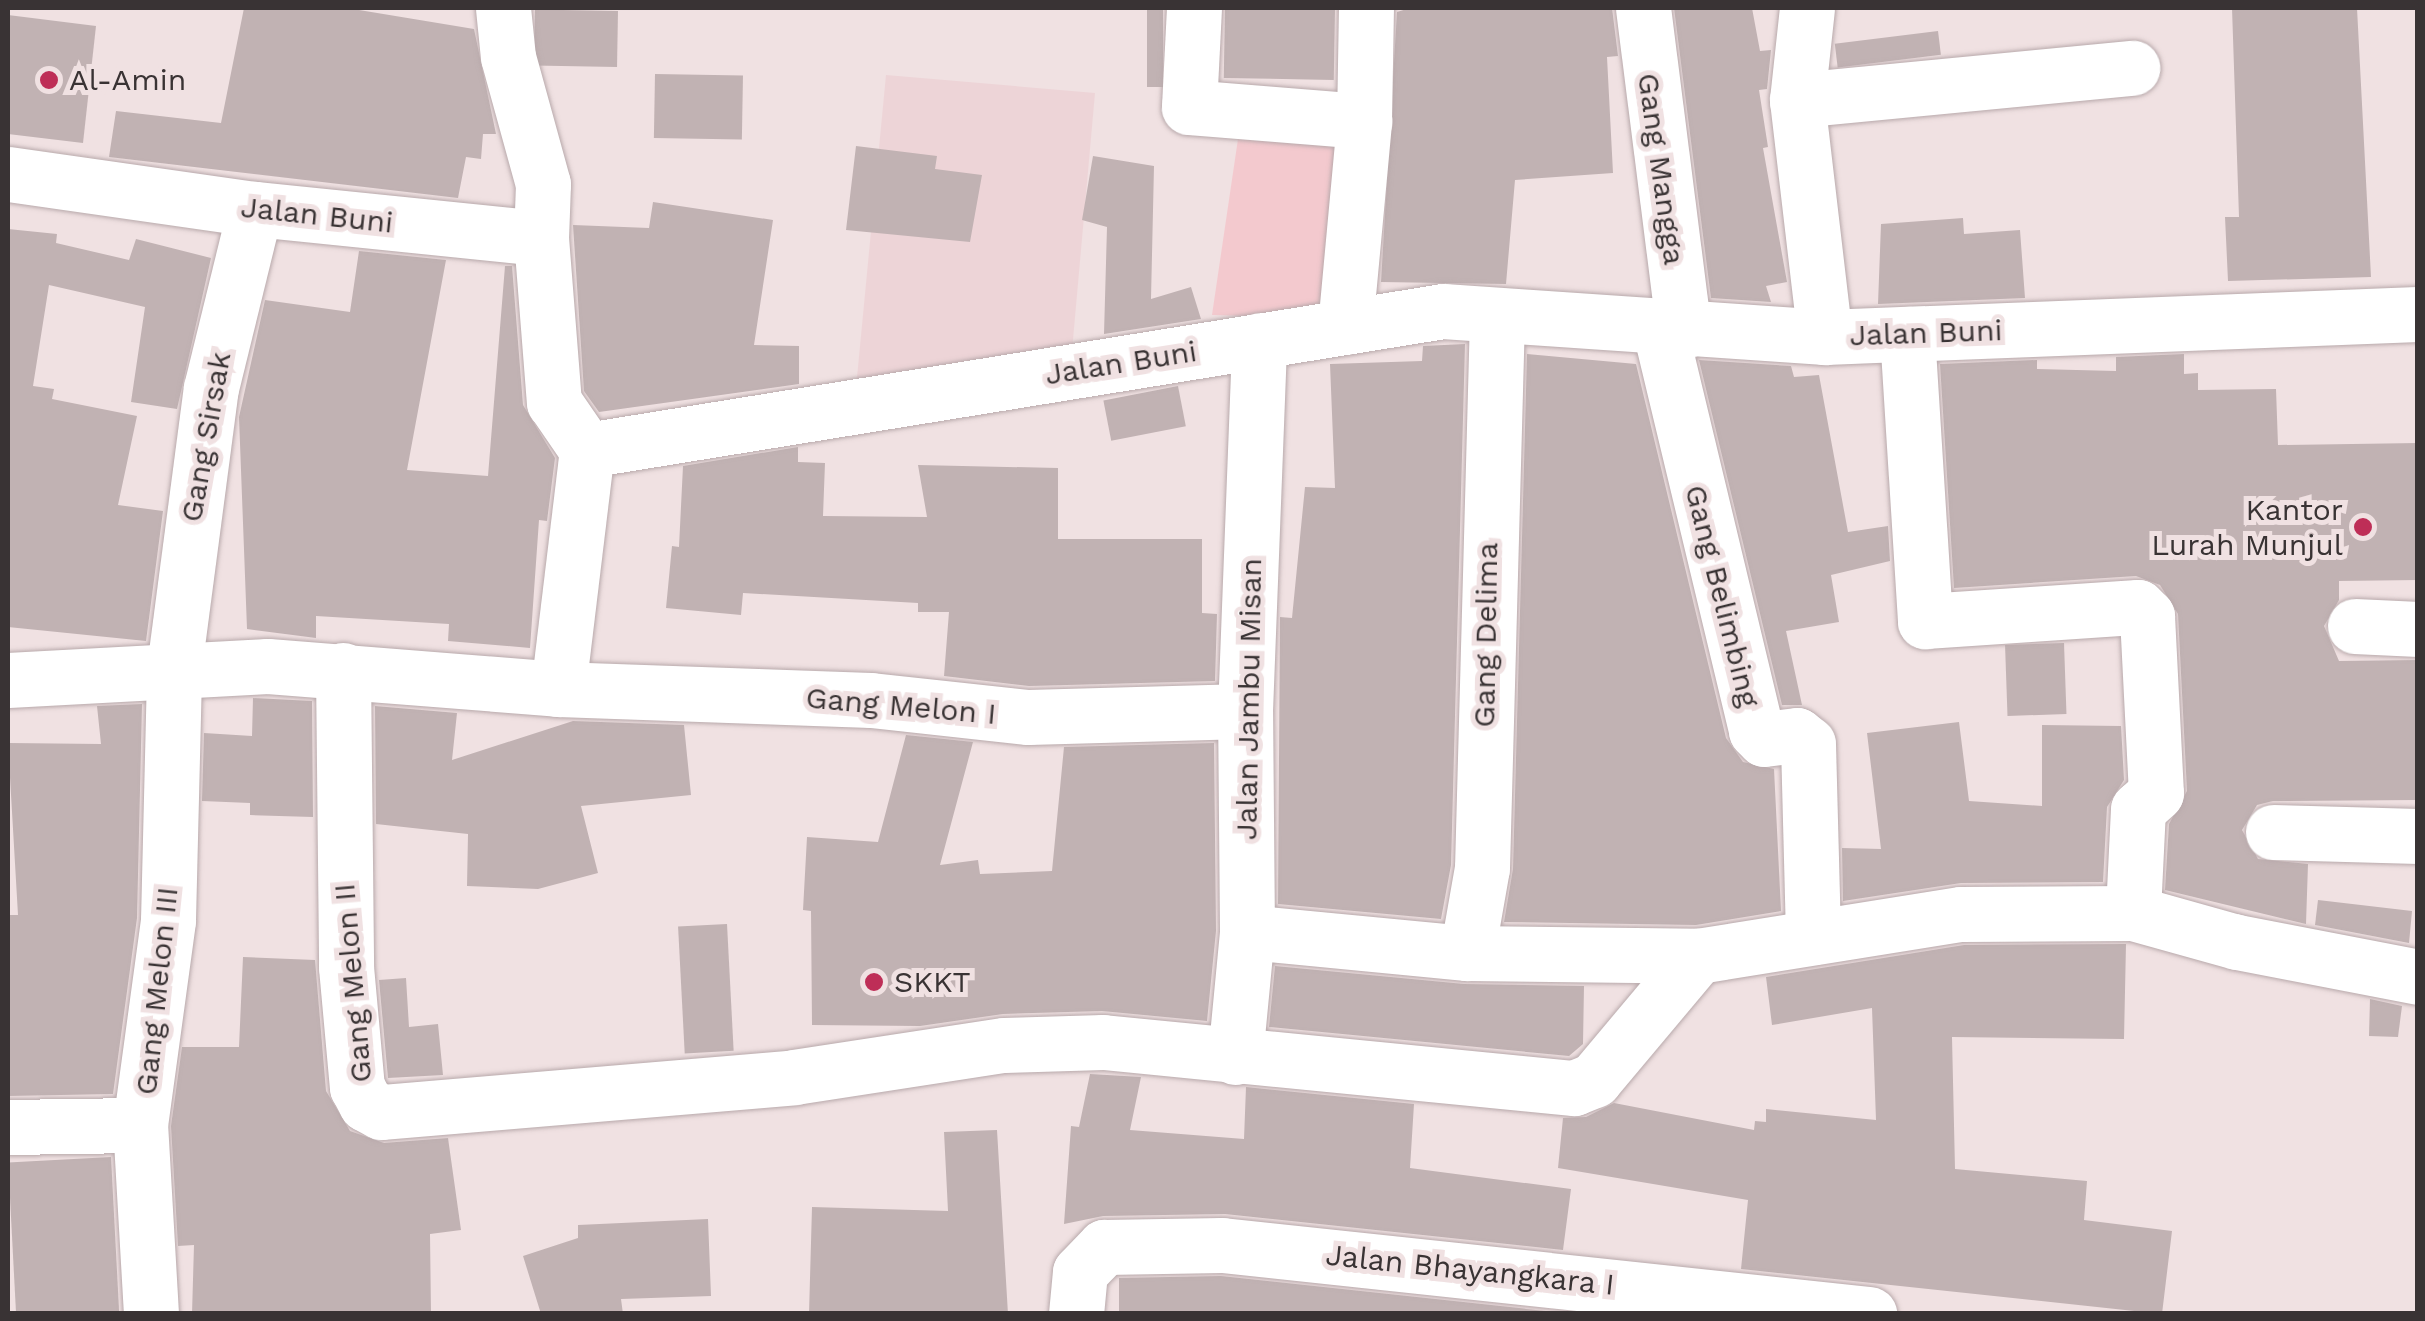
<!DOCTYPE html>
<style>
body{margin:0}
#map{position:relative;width:2425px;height:1321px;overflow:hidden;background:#f0e1e2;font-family:"Work Sans",sans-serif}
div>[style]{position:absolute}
.built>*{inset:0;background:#edd4d7}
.green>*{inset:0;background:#f3c9ce}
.building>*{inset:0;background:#c1b2b3;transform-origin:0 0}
.roads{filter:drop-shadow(0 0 2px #b8a9ab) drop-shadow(0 0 2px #b8a9ab)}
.minor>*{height:55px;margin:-27.5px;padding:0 27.5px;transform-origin:27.5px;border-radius:27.5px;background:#fff}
.dots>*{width:28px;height:28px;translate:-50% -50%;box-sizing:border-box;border:5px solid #f0e1e2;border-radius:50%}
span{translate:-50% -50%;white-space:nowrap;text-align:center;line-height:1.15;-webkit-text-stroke:10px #f0e1e2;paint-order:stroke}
.poi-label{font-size:30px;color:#393334}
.left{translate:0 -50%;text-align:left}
.right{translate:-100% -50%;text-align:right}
.street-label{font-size:30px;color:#393334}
.frame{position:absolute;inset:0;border:10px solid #393334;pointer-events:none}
</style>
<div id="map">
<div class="built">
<i style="clip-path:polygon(886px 75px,1095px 93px,1071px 362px,856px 388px)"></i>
</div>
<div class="green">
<i style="clip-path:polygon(1238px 139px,1339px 147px,1329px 318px,1212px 315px)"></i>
</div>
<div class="building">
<i style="clip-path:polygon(244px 8px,347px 8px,474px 29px,496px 134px,483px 134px,481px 159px,466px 157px,458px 198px,109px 157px,116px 111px,221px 123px)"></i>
<i style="left:1147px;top:8px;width:16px;height:79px"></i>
<i style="left:1225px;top:8px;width:110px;height:70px;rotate:1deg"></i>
<i style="clip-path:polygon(1410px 8px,1612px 8px,1618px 56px,1607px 57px,1613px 173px,1515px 180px,1506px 284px,1381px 282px,1397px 12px)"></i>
<i style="clip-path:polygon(1674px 8px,1752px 8px,1760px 51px,1771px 50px,1767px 89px,1759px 90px,1768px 147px,1763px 148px,1787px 282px,1766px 286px,1771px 302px,1711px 298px)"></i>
<i style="clip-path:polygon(2232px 8px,2357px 8px,2371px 277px,2228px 281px,2225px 217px,2239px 217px)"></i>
<i style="left:618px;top:11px;width:56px;height:83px;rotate:91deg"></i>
<i style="clip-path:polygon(8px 15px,96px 26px,83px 143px,8px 134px)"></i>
<i style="left:1938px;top:31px;width:24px;height:104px;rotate:83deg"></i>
<i style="left:655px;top:74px;width:88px;height:64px;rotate:1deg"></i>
<i style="clip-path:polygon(856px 146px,937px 156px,935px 169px,982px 175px,970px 242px,846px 230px)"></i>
<i style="clip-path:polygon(1093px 156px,1154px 166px,1151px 299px,1191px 287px,1201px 319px,1104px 334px,1107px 227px,1082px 220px)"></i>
<i style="clip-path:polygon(653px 202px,773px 220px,754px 345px,799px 346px,799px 384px,599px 412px,584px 391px,573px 225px,649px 228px)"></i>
<i style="clip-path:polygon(1963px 218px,1964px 234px,2020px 230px,2025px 298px,1878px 304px,1881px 224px)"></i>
<i style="clip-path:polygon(8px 229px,57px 234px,56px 243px,129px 260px,136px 239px,211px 258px,177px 409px,131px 402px,145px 307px,49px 285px,33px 386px,54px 389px,52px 399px,137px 416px,118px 505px,163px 511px,146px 641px,8px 627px)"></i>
<i style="clip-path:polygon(359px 251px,446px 260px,407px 470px,488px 476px,505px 266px,512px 266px,523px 405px,555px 458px,547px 521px,539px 520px,530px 648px,448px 641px,449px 624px,316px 616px,316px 638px,247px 629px,239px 417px,265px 300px,350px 312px)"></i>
<i style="clip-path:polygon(1465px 344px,1451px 865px,1441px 919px,1278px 904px,1280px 617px,1292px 618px,1305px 487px,1335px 488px,1330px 364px,1422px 361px,1423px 346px)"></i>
<i style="clip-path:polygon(1527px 354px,1636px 364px,1726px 738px,1743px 762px,1774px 769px,1781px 911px,1696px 925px,1504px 922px,1513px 869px)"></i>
<i style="clip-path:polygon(2184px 354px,2184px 374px,2198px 373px,2198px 390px,2276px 389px,2278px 445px,2418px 443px,2418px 580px,2339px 581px,2339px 600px,2324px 626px,2339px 661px,2418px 660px,2418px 800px,2273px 801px,2257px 805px,2242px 830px,2258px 859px,2308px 864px,2306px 924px,2165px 890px,2169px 824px,2187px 791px,2178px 614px,2160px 585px,2136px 576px,1954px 588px,1940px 364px,2037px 360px,2037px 369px,2116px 371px,2116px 357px)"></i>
<i style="clip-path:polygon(1699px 360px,1791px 366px,1794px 377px,1819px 375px,1848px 532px,1888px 526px,1890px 561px,1831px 575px,1839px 622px,1786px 631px,1802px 705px,1782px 705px)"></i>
<i style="left:1178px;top:386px;width:41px;height:76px;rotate:79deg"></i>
<i style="clip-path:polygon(798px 447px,798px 462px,825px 463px,823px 516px,927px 517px,918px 465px,1058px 468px,1058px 539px,1202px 539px,1202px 613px,1217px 614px,1215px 681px,1029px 686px,944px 676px,949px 612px,918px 612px,918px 603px,743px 593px,741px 615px,666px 608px,672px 546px,679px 547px,683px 466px)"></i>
<i style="left:2064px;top:643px;width:71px;height:59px;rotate:88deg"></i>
<i style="clip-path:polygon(253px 698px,312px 701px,313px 817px,250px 815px,250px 803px,202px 801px,204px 733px,252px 736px)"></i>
<i style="clip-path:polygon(142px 704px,137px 918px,113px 1094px,8px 1096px,8px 915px,18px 915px,8px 743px,101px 744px,97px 706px)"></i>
<i style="clip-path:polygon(375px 706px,457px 713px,452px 760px,573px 721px,684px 725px,691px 795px,581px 806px,598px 873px,538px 889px,467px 886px,468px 834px,376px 824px)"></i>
<i style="clip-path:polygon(1959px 722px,1969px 801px,2042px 806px,2042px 725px,2121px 726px,2124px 780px,2107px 807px,2103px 882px,1961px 883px,1843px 901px,1842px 848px,1881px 849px,1867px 733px)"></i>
<i style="clip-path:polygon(906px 735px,973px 742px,940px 865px,978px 860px,980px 874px,1052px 871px,1064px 747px,1214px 743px,1216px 931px,1207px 1021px,1102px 1011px,1003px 1014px,920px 1026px,812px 1025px,811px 911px,803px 910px,807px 837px,878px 842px)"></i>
<i style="clip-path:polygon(2318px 900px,2412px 911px,2409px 943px,2315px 925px)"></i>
<i style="left:727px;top:924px;width:127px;height:49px;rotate:87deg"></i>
<i style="clip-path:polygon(2126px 944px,2124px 1039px,1952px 1037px,1955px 1169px,2087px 1181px,2084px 1220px,2172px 1231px,2162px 1314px,1741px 1269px,1748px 1200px,1558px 1168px,1563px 1118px,1586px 1117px,1614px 1103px,1754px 1130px,1755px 1121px,1766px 1122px,1766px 1109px,1876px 1120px,1872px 1008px,1772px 1025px,1766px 977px,1964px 945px)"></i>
<i style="clip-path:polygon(243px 957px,315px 960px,326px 1091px,350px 1131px,384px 1143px,448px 1138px,461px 1230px,430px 1234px,431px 1314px,192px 1314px,194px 1245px,178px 1246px,171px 1126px,182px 1047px,239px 1047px)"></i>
<i style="clip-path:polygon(1275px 966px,1464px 984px,1584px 986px,1583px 1044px,1569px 1056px,1269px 1027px)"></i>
<i style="clip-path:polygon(406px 978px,409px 1027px,438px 1024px,443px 1075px,388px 1078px,379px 980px)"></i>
<i style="clip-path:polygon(2370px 999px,2402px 1006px,2398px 1037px,2369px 1036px)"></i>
<i style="clip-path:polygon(1090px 1074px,1141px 1077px,1130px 1130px,1244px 1139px,1246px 1087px,1414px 1104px,1410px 1168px,1571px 1189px,1563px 1250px,1225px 1214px,1103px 1216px,1064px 1224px,1071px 1126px,1079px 1127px)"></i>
<i style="clip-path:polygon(997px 1130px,1008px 1314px,809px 1314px,812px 1207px,948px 1211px,944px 1132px)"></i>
<i style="left:111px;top:1157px;width:157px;height:103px;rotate:87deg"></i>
<i style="clip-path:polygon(708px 1219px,711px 1296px,621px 1299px,623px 1314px,541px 1314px,523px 1256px,578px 1238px,578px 1225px)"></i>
<i style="clip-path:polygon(1221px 1276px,1555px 1312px,1119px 1314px,1119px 1278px)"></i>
</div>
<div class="roads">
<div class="minor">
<i style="left:503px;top:8px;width:49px;rotate:84.2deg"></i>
<i style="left:508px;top:57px;width:132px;rotate:74.6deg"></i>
<i style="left:543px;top:184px;width:54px;rotate:92.1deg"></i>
<i style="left:1194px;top:8px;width:99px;rotate:92.9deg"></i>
<i style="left:1189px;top:107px;width:176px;rotate:4.6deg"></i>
<i style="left:1643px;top:8px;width:326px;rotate:82.8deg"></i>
<i style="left:1807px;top:8px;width:93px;rotate:96.2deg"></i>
<i style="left:1797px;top:100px;width:239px;rotate:83.3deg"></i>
<i style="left:1797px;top:100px;width:337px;rotate:-5.5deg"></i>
<i style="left:8px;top:174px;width:249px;rotate:8.1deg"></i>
<i style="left:255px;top:209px;width:287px;rotate:5.8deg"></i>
<i style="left:541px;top:238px;width:165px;rotate:85.5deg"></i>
<i style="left:554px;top:402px;width:58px;rotate:55.5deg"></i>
<i style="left:587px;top:450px;width:867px;rotate:-9.22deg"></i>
<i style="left:1443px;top:311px;width:383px;rotate:3.9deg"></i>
<i style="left:1825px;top:337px;width:593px;rotate:-2.22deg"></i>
<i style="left:1345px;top:327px;width:207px;rotate:-84.7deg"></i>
<i style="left:1364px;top:121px;width:113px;rotate:-89deg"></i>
<i style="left:1660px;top:330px;width:412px;rotate:76.5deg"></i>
<i style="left:1756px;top:731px;width:11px;rotate:45deg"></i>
<i style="left:1764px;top:739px;width:33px;rotate:-7deg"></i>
<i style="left:1797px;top:735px;width:14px;rotate:39deg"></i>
<i style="left:1808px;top:744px;width:193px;rotate:88.5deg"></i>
<i style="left:1907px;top:334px;width:288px;rotate:86.4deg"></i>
<i style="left:1925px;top:621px;width:213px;rotate:-3.8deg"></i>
<i style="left:2138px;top:607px;width:13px;rotate:45deg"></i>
<i style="left:2147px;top:616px;width:177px;rotate:87.1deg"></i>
<i style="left:2156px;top:793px;width:24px;rotate:138deg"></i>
<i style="left:2138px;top:809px;width:104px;rotate:92.8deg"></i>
<i style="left:2355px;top:626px;width:63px;rotate:2.7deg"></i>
<i style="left:343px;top:670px;width:297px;rotate:89.4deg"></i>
<i style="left:346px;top:967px;width:121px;rotate:84.8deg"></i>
<i style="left:357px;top:1087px;width:19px;rotate:62deg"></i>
<i style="left:366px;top:1104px;width:17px;rotate:28deg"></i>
<i style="left:381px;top:1112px;width:414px;rotate:-4.8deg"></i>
<i style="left:794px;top:1077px;width:212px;rotate:-8.7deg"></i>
<i style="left:1004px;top:1045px;width:99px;rotate:-1.7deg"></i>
<i style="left:1103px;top:1042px;width:473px;rotate:5.6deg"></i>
<i style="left:1574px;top:1088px;width:22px;rotate:-22deg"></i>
<i style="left:1594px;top:1080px;width:162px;rotate:-50deg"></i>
<i style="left:8px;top:680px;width:260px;rotate:-3.1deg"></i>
<i style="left:268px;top:666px;width:291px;rotate:4.5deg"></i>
<i style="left:558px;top:689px;width:313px;rotate:2deg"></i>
<i style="left:871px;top:700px;width:158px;rotate:6.2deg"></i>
<i style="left:1028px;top:717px;width:217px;rotate:-1.6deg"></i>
<i style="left:558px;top:689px;width:241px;rotate:-83.1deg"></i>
<i style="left:2273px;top:832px;width:145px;rotate:1.6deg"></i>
<i style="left:1247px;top:932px;width:221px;rotate:5.5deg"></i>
<i style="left:1467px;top:953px;width:231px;rotate:0.7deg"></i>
<i style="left:1698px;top:956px;width:266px;rotate:-9.1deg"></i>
<i style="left:1961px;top:914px;width:172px;rotate:-0.3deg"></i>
<i style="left:2133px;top:913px;width:108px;rotate:15.6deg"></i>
<i style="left:2237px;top:942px;width:184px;rotate:10.9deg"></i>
<i style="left:1467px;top:953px;width:86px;rotate:-80deg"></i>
<i style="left:1482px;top:868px;width:551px;rotate:-88.44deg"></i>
<i style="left:1235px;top:1057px;width:126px;rotate:-84.5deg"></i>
<i style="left:1247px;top:932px;width:221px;rotate:-90.5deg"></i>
<i style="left:1245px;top:711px;width:371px;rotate:-87.8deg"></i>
<i style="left:8px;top:1127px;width:132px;rotate:-0.9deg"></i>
<i style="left:151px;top:1314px;width:189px;rotate:-93.3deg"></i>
<i style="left:140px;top:1125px;width:207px;rotate:-82.2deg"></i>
<i style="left:168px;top:920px;width:252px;rotate:-88.6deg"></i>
<i style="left:174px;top:668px;width:282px;rotate:-82.5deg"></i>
<i style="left:211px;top:388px;width:184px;rotate:-76.2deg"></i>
<i style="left:1076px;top:1314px;width:42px;rotate:-84.6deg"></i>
<i style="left:1080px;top:1272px;width:35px;rotate:-46deg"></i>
<i style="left:1104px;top:1247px;width:118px;rotate:-1deg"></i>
<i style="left:1222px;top:1245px;width:651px;rotate:6.09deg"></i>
</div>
</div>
<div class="dots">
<i style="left:49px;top:80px;background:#be2e57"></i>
<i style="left:2363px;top:527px;background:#be2e57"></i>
<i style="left:874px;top:982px;background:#be2e57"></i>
</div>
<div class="poi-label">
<span class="left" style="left:69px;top:80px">Al-Amin</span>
<span class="right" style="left:2343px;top:527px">Kantor<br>Lurah Munjul</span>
<span class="left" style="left:894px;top:982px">SKKT</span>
</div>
<div class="street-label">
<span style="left:1661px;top:169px;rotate:82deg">Gang Mangga</span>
<span style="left:317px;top:215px;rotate:6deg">Jalan Buni</span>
<span style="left:1926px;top:333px;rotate:-2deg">Jalan Buni</span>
<span style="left:1121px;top:363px;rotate:-9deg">Jalan Buni</span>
<span style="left:206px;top:437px;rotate:-80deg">Gang Sirsak</span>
<span style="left:1722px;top:596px;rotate:76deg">Gang Belimbing</span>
<span style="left:1486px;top:635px;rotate:-89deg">Gang Delima</span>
<span style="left:1249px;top:699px;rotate:-89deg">Jalan Jambu Misan</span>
<span style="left:901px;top:706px;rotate:5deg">Gang Melon I</span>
<span style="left:353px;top:983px;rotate:-95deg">Gang Melon II</span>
<span style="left:157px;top:991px;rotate:-84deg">Gang Melon III</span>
<span style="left:1470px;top:1270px;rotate:6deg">Jalan Bhayangkara I</span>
</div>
<div class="frame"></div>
</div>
